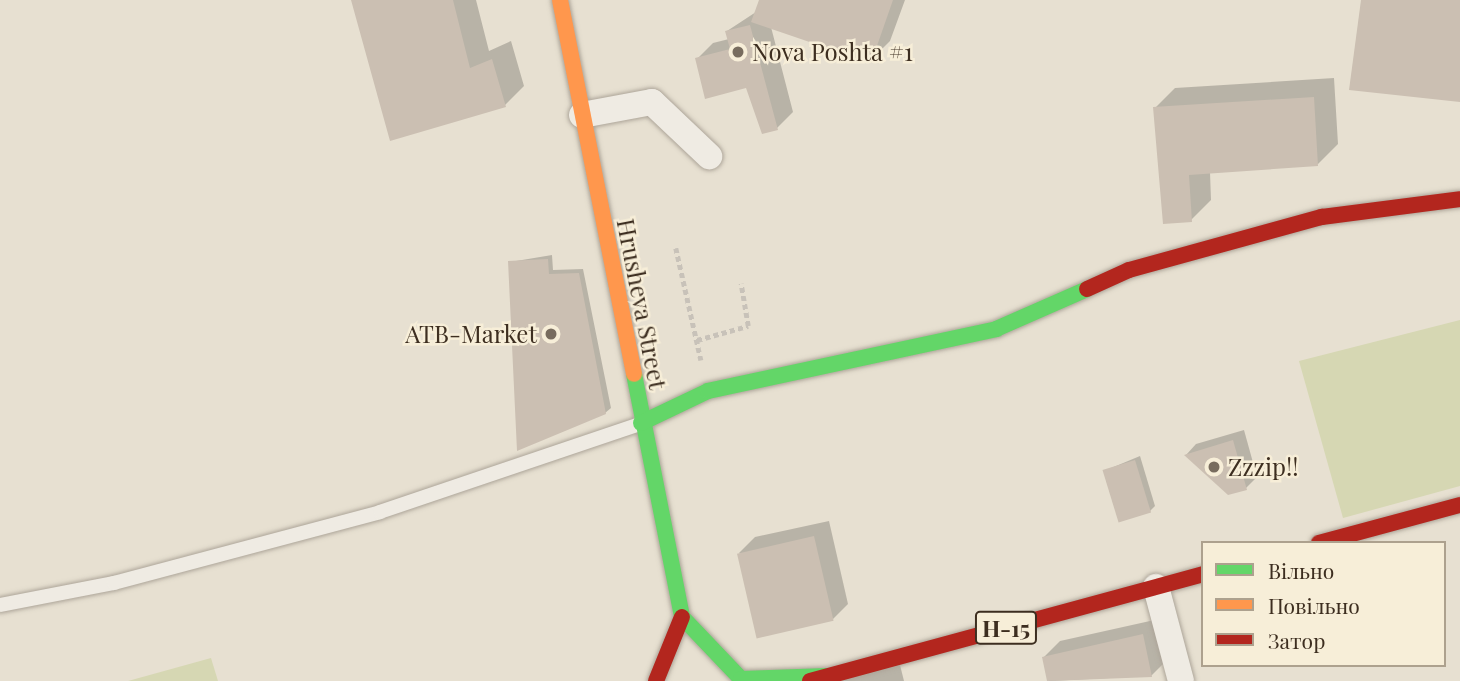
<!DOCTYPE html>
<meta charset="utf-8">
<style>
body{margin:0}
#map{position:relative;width:1460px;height:681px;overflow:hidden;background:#e7e0d1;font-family:"Playfair Display",serif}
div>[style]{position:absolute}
.green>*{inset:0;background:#d6d7b3}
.shadow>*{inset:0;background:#0003}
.building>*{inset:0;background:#cbbfb2;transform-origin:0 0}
.path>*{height:4.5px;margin-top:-2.25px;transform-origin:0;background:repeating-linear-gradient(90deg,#c8c2b9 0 5px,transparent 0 8.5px)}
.roads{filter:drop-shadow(0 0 2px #ada599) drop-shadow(0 0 2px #ada599)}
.lane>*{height:14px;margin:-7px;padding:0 7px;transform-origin:7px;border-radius:7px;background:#efebe3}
.street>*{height:26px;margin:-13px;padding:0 13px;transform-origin:13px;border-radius:13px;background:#efebe3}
.fast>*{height:16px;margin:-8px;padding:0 8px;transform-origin:8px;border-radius:8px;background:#63d668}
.slow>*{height:16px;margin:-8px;padding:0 8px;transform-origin:8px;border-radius:8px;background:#ff974d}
.jam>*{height:16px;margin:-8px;padding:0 8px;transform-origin:8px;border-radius:8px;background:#b3261e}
.dots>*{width:19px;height:19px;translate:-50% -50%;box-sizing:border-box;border:4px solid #f7eed8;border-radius:50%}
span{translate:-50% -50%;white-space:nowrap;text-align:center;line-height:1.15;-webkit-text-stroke:5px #f7eed8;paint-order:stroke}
.shield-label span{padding:2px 5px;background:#f7eed8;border:2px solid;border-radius:5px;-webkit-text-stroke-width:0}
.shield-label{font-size:23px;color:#3d2e20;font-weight:700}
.poi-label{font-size:24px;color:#3d2e20}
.left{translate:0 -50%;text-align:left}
.right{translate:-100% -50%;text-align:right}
.street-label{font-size:24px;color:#3d2e20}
.legend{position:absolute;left:1201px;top:541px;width:245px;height:126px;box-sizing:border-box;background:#f7eed8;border:2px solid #ada18e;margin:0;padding:9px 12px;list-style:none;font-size:21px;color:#3d2e20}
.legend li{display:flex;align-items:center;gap:14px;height:35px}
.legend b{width:35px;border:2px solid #ada18e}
</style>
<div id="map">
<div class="green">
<i style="clip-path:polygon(1460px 320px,1460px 486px,1343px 518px,1299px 361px)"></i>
<i style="clip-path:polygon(211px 658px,218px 681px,128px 681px)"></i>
</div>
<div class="shadow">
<i style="clip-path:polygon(353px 0,476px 0,489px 51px,511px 41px,524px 86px,505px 105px)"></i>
<i style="clip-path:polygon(760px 0,905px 0,890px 41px,870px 61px,771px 27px,793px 112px,777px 128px,747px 85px,697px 59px,713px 43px,729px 39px,727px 31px,756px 12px)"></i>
<i style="clip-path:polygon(1334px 78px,1338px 144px,1318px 164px,1210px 172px,1211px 200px,1191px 220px,1155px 108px,1175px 88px)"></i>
<i style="clip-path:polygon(552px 255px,553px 270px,583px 269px,611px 408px,605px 413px,510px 262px)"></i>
<i style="clip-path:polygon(1244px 430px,1257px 477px,1246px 488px,1186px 455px,1196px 444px)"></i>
<i style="clip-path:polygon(1140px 456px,1155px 506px,1150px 511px,1104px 471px)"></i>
<i style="clip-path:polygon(829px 521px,848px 604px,832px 620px,739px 553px,755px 537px)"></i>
<i style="clip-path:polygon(1159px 619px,1167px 660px,1151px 676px,1049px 681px,1044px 657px,1060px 641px)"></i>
<i style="clip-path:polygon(900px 665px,904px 681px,834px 681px)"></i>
</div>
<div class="building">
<i style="clip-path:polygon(351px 0,453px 0,470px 68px,492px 59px,506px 107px,390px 141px)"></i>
<i style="clip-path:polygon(759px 0,893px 0,871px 63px,751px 22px)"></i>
<i style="clip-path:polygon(1361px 0,1460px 0,1460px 102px,1349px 90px)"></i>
<i style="clip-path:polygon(750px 25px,778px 130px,762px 134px,746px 88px,705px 99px,695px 58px,730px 49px,725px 31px)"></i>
<i style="clip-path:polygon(1314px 97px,1318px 166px,1189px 175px,1192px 222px,1163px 224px,1153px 107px)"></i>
<i style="clip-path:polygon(548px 259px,549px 274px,579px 273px,606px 414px,517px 451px,508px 261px)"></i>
<i style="clip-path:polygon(1233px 440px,1247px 490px,1228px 495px,1184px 455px)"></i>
<i style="left:1135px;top:460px;width:55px;height:34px;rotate:73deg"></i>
<i style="left:814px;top:536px;width:87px;height:79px;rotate:77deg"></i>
<i style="clip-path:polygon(1143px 634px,1152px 677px,1047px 681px,1042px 657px)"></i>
</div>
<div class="path">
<i style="left:676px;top:248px;width:115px;rotate:77.4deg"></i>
<i style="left:697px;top:340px;width:53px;rotate:-15.4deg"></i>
<i style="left:748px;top:326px;width:43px;rotate:-99.5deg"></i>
</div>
<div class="roads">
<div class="lane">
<i style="left:0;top:605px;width:116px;rotate:-10.9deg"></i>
<i style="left:114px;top:583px;width:275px;rotate:-14.9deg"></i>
<i style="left:380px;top:512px;width:274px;rotate:-18.7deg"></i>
</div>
<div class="street">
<i style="left:582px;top:115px;width:71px;rotate:-10.5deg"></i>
<i style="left:652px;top:102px;width:79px;rotate:43.5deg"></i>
<i style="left:1156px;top:587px;width:97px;rotate:75.1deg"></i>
</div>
<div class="fast">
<i style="left:634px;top:374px;width:248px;rotate:78.8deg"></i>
<i style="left:682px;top:617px;width:86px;rotate:46.4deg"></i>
<i style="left:741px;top:679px;width:86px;rotate:-2deg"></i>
<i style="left:641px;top:423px;width:74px;rotate:-25.5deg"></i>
<i style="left:708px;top:391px;width:295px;rotate:-12.1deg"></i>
<i style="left:996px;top:329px;width:99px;rotate:-23.7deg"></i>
</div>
<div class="slow">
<i style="left:560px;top:0;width:381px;rotate:78.8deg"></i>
</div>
<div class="jam">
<i style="left:1087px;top:289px;width:46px;rotate:-24.3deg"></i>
<i style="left:1129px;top:270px;width:200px;rotate:-15.4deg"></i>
<i style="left:1322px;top:217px;width:139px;rotate:-7.4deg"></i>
<i style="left:1319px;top:543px;width:146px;rotate:-15.1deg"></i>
<i style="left:656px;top:681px;width:69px;rotate:-67.9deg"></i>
<i style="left:810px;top:681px;width:407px;rotate:-15.2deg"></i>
</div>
</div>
<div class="dots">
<i style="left:738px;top:52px;background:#786c5e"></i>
<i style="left:551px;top:334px;background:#786c5e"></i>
<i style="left:1214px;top:467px;background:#786c5e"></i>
</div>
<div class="shield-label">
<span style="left:1006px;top:628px">Н-15</span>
</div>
<div class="poi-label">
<span class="left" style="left:752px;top:52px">Nova Poshta #1</span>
<span class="right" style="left:537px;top:334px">ATB-Market</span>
<span class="left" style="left:1228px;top:467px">Zzzip!!</span>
</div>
<div class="street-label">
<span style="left:642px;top:304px;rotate:79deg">Hrusheva Street</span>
</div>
<ul class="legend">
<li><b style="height:9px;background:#63d668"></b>Вільно</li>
<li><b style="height:9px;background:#ff974d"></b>Повільно</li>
<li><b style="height:9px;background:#b3261e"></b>Затор</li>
</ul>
</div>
